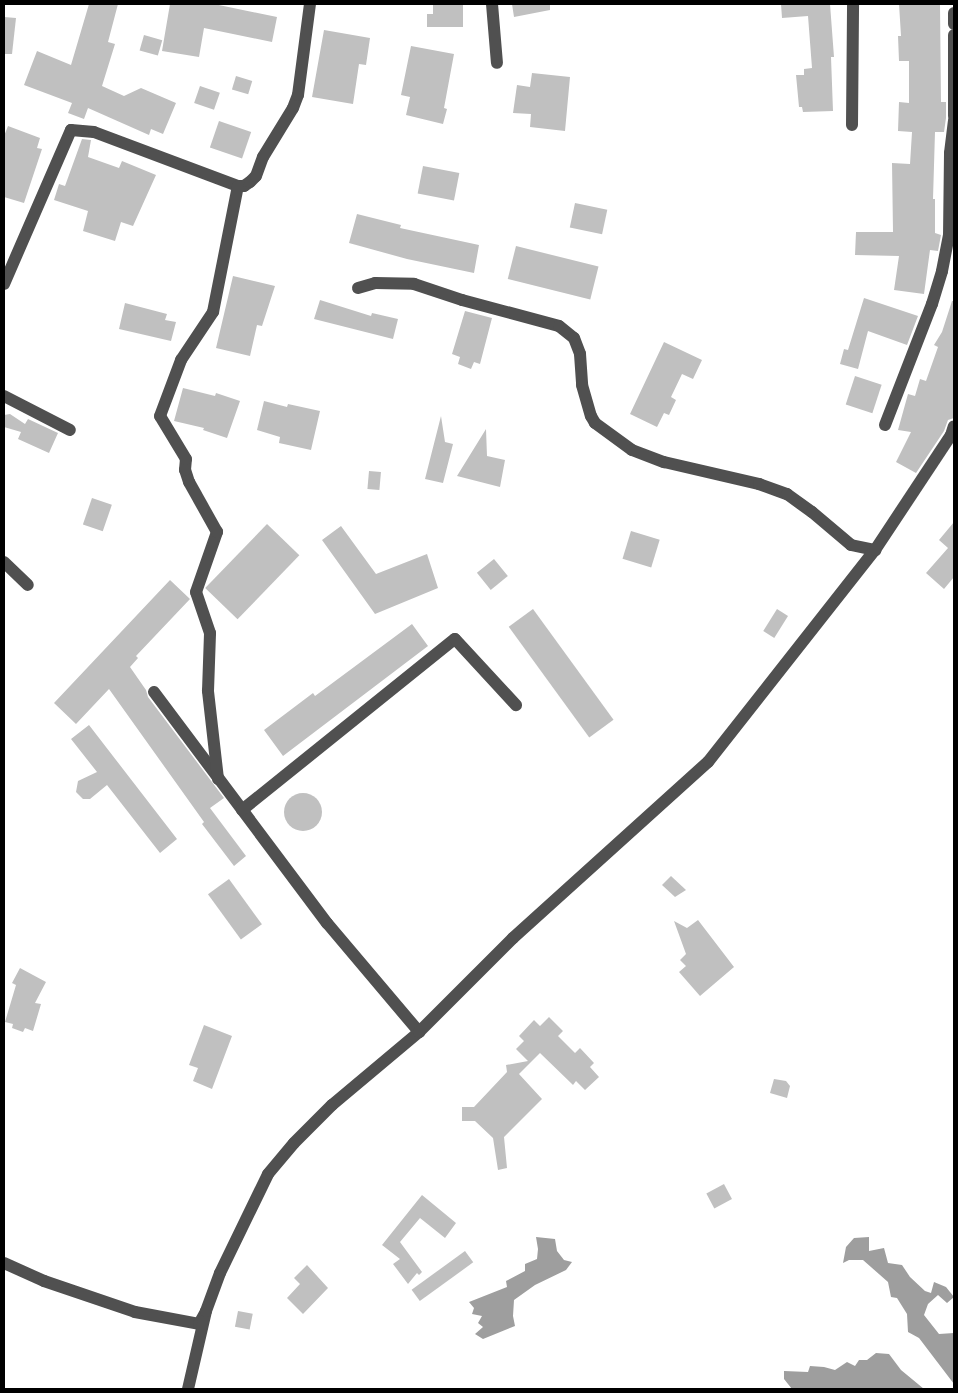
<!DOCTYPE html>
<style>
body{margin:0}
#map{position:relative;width:958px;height:1393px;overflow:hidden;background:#fff;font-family:"Public Sans",sans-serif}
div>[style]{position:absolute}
.water>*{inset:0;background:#9e9e9e}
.building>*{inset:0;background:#c0c0c0;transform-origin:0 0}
.round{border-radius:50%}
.minor>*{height:12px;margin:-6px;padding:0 6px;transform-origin:6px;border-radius:6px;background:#505050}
span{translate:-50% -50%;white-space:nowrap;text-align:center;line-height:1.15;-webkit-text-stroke:4px #fff;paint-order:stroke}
.frame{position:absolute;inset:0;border:5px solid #000;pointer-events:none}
</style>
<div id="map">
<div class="water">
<i style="clip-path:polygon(536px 1237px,555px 1239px,557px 1251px,564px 1260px,572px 1262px,566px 1270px,535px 1285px,514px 1300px,513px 1316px,515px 1326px,483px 1339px,475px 1334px,483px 1327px,478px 1323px,482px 1316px,472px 1314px,474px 1308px,469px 1302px,507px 1287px,506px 1281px,525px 1271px,525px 1264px,537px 1259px,538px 1249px)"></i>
<i style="clip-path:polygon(869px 1237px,869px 1251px,884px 1248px,888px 1263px,902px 1265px,910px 1277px,925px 1291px,931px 1293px,934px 1282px,946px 1287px,954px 1297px,947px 1303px,938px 1295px,928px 1304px,924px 1315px,939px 1334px,954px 1333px,954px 1384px,919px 1338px,908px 1332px,907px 1314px,897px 1298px,891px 1297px,888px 1282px,863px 1260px,849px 1260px,843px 1263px,846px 1247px,854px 1238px)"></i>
<i style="clip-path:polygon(876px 1353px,889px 1354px,901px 1370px,924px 1389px,792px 1389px,784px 1379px,784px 1371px,808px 1372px,810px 1366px,824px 1367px,835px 1370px,847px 1362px,855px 1366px,859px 1360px,867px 1360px)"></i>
</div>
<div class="building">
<i style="clip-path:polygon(89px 4px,118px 4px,108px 42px,115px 44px,102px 86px,124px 96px,141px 88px,176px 103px,163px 134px,151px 129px,149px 135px,88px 108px,84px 119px,68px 113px,72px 103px,24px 85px,37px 51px,71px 65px)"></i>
<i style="clip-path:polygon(170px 4px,214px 4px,277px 17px,272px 42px,204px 28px,199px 57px,162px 51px)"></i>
<i style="clip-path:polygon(433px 4px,463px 4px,463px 27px,427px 27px,427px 14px,433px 14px)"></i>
<i style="clip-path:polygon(512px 4px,550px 4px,550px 10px,514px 17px)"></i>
<i style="clip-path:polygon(781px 4px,830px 4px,834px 57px,831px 57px,833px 111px,803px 112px,802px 107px,799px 107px,796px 75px,804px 75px,804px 69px,812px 68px,808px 16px,782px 18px)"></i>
<i style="clip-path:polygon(899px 4px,940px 4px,941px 102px,946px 102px,946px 118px,944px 132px,935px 132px,933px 199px,935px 199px,935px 233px,941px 235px,938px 251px,930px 250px,924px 294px,894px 290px,899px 256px,855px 255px,856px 232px,893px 232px,892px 163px,910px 164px,912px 132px,898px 131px,899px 102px,909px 103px,909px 61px,899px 61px,898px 36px,901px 36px)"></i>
<i style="clip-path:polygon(4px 17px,16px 18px,12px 54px,4px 54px)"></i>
<i style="clip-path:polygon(324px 30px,370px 38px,366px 65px,359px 64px,353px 104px,312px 97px)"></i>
<i style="left:144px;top:35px;width:19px;height:16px;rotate:16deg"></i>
<i style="clip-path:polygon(411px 46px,454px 54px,444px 108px,447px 109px,443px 124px,406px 115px,410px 97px,401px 95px)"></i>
<i style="clip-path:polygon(532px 73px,570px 77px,565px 131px,530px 127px,531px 114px,513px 113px,517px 85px,530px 87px)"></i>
<i style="left:236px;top:76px;width:17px;height:14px;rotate:17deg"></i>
<i style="left:200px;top:86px;width:21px;height:18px;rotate:19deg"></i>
<i style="left:219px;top:121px;width:34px;height:28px;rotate:19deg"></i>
<i style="clip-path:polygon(8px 126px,40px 138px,37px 148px,42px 149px,24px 203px,4px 197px,4px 136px)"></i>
<i style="clip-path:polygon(82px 139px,91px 140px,88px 157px,119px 168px,122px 161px,156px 175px,133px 226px,121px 222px,115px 241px,83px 231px,88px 211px,54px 200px,59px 184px,65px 186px)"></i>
<i style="left:423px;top:166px;width:37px;height:28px;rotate:11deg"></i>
<i style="left:575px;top:203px;width:33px;height:25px;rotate:12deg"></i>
<i style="clip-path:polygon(357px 214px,401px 225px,400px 228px,479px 245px,474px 273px,407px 259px,349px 243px)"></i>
<i style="left:516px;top:246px;width:85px;height:34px;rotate:14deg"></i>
<i style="clip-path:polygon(233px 276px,275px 286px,262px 326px,257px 325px,250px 356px,216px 348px)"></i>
<i style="clip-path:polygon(864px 298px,918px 316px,907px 345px,868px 331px,858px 369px,840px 364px,844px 349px,848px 350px)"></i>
<i style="clip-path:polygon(320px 300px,371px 316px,372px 313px,398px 319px,393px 339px,314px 319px)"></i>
<i style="clip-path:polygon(952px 301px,954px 301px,954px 418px,948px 420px,944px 431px,916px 473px,896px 462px,911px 432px,898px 430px,908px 394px,915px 396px,920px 379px,926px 381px,938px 347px,934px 345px,942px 332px)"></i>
<i style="clip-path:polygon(125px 303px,167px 314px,165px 320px,176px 322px,171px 341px,119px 329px)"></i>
<i style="clip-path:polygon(465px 311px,492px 318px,480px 364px,474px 362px,471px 369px,458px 364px,460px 357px,452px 354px)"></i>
<i style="clip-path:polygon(664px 342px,702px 360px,693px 379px,682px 374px,671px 397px,676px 400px,669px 415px,664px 413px,657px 427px,630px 414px)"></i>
<i style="left:855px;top:376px;width:28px;height:30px;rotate:18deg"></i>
<i style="clip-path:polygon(183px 388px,215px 396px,216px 393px,240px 401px,227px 438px,203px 430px,204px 428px,174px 421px)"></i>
<i style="clip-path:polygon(264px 401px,287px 407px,288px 404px,320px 411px,311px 450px,279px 443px,280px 437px,257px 430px)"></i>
<i style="clip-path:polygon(10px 414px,25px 424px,28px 419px,58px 433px,49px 453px,18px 439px,21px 432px,4px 427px,4px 415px)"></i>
<i style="clip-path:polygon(441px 416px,445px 442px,453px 444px,443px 483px,425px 479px)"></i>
<i style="clip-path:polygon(486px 429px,487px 456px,505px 460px,500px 487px,457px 476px)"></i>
<i style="left:369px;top:471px;width:12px;height:18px;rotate:5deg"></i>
<i style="left:92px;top:498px;width:21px;height:28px;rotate:19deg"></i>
<i style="clip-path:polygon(954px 522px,954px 577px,944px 589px,926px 573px,948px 548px,939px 540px)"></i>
<i style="left:267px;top:524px;width:45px;height:89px;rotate:44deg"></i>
<i style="clip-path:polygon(341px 526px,376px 574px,427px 554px,438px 588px,375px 614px,322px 540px)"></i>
<i style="left:631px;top:531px;width:30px;height:29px;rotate:17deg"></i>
<i style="left:494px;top:559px;width:22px;height:22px;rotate:51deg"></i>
<i style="clip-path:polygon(170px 580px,190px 599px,136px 656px,138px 658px,130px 667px,146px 690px,148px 697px,224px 798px,210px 808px,246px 856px,234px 866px,202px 824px,204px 822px,109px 689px,76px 724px,54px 703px)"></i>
<i style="left:533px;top:609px;width:137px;height:30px;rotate:54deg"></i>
<i style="left:777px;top:609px;width:13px;height:26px;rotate:32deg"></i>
<i style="clip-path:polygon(412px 624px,428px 646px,283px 756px,264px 730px,313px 693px,315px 696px)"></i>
<i style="clip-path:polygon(89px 725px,177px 839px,160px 853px,107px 785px,90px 799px,83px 799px,76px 792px,78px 781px,97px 772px,71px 739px)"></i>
<i class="round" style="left:284px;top:793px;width:38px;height:38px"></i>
<i style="clip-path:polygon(671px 876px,686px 890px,675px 897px,662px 885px)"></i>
<i style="left:229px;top:879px;width:56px;height:26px;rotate:54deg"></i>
<i style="clip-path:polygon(698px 920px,734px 967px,700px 996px,679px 972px,686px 966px,680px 960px,686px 954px,674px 921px,687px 928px)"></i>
<i style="clip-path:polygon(20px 968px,46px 982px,35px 1003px,41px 1004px,33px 1031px,25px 1028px,23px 1032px,12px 1028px,13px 1024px,5px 1022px,16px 985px,12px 983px)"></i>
<i style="clip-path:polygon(549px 1017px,563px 1031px,558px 1036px,575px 1053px,580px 1048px,594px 1063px,590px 1067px,599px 1077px,585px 1090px,576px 1081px,573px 1085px,540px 1053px,519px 1074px,542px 1099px,504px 1137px,507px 1168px,498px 1170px,493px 1138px,475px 1121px,462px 1121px,462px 1107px,474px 1107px,507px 1072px,506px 1065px,528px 1061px,516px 1049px,524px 1041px,519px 1036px,534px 1020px,540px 1026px)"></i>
<i style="clip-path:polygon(204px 1025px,232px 1036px,212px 1089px,193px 1081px,198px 1068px,189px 1065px)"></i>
<i style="clip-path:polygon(774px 1079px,786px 1081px,790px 1086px,787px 1098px,770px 1093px)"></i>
<i style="left:724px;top:1184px;width:17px;height:20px;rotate:62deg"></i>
<i style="clip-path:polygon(422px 1195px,456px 1223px,445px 1238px,420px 1218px,400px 1242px,422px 1272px,419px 1275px,417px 1273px,408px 1284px,393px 1264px,400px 1259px,382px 1245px)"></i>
<i style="left:465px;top:1251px;width:14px;height:66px;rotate:54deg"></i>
<i style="clip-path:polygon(307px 1265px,328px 1288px,303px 1314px,287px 1298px,300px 1284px,294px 1278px)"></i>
<i style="left:238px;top:1311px;width:15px;height:16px;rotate:11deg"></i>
</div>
<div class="minor">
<i style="left:492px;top:4px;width:59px;rotate:85.2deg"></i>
<i style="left:954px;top:13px;width:11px;rotate:90deg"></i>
<i style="left:954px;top:35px;width:81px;rotate:90deg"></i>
<i style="left:852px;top:125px;width:121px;rotate:-89.5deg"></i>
<i style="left:4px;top:284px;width:168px;rotate:-66.5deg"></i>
<i style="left:71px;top:130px;width:23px;rotate:5deg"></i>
<i style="left:94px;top:132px;width:154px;rotate:20.6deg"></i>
<i style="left:238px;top:186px;width:6px"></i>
<i style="left:244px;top:186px;width:7px;rotate:-34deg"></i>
<i style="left:250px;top:182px;width:8px;rotate:-45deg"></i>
<i style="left:256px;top:176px;width:20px;rotate:-70deg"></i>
<i style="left:263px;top:157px;width:57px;rotate:-58.5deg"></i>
<i style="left:293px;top:108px;width:14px;rotate:-69deg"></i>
<i style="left:298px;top:95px;width:92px;rotate:-82.5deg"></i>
<i style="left:358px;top:288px;width:18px;rotate:-16deg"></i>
<i style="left:375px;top:283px;width:39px;rotate:1deg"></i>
<i style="left:414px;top:284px;width:51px;rotate:18.4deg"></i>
<i style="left:462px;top:300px;width:100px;rotate:15deg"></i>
<i style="left:559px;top:326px;width:19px;rotate:39deg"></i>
<i style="left:574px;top:338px;width:17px;rotate:69deg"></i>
<i style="left:580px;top:354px;width:31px;rotate:86deg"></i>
<i style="left:582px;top:385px;width:32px;rotate:74deg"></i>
<i style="left:591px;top:416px;width:8px;rotate:60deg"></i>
<i style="left:595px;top:423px;width:46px;rotate:36.1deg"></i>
<i style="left:632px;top:450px;width:34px;rotate:21deg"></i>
<i style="left:664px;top:462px;width:98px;rotate:13deg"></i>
<i style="left:759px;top:484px;width:30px;rotate:20deg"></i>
<i style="left:787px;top:494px;width:31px;rotate:36deg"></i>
<i style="left:812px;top:512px;width:51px;rotate:40.2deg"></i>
<i style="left:851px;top:545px;width:25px;rotate:12deg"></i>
<i style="left:4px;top:396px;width:74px;rotate:27.3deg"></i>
<i style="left:885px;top:425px;width:130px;rotate:-68.8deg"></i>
<i style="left:932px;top:304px;width:34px;rotate:-73deg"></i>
<i style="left:942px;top:271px;width:36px;rotate:-79deg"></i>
<i style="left:949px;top:236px;width:83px;rotate:-89.3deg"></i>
<i style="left:950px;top:153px;width:33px;rotate:-83deg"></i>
<i style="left:4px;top:562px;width:33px;rotate:44deg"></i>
<i style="left:154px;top:692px;width:289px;rotate:53.2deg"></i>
<i style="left:327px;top:923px;width:143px;rotate:49.8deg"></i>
<i style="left:218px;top:779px;width:89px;rotate:-96.5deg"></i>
<i style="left:208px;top:691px;width:58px;rotate:-88deg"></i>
<i style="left:210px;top:633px;width:43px;rotate:-108.9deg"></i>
<i style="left:196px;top:592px;width:64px;rotate:-70.7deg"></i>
<i style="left:217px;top:532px;width:57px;rotate:-119.2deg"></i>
<i style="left:189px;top:482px;width:13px;rotate:-108deg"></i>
<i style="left:185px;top:470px;width:11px;rotate:-85deg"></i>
<i style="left:186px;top:459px;width:50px;rotate:-121.2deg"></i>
<i style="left:160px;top:416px;width:60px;rotate:-69.4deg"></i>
<i style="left:181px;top:360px;width:58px;rotate:-56.3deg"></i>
<i style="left:213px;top:312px;width:128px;rotate:-78.8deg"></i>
<i style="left:242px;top:810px;width:273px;rotate:-38.8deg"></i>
<i style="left:455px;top:639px;width:90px;rotate:47.3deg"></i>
<i style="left:4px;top:1263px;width:44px;rotate:24.2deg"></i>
<i style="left:44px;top:1281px;width:96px;rotate:18.8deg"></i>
<i style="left:135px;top:1312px;width:65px;rotate:10.6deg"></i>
<i style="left:199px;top:1324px;width:13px;rotate:-61deg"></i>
<i style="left:188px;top:1389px;width:80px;rotate:-77deg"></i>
<i style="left:206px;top:1311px;width:40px;rotate:-69.8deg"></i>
<i style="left:220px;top:1273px;width:110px;rotate:-64.1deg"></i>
<i style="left:268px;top:1174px;width:40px;rotate:-50deg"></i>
<i style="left:294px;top:1143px;width:54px;rotate:-45deg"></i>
<i style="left:332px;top:1105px;width:114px;rotate:-40deg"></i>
<i style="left:419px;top:1032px;width:133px;rotate:-45deg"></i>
<i style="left:513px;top:938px;width:263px;rotate:-42.1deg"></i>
<i style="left:708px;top:762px;width:270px;rotate:-51.8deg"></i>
<i style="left:875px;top:550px;width:138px;rotate:-56.5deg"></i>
<i style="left:951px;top:435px;width:9px;rotate:-72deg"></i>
</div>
<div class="frame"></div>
</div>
